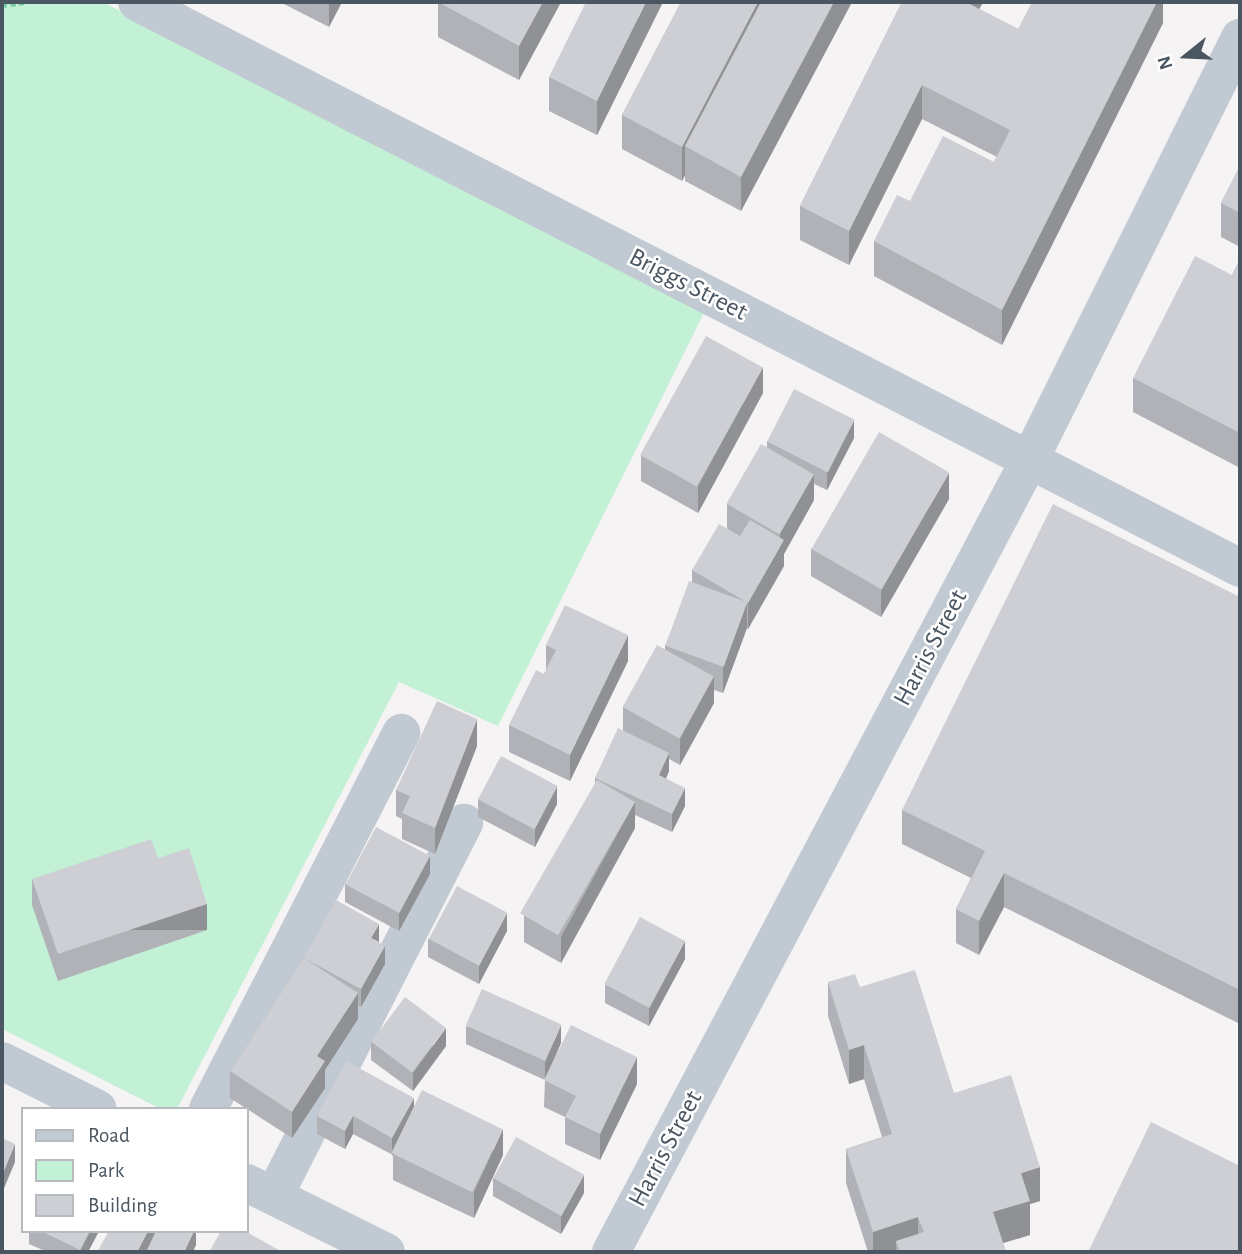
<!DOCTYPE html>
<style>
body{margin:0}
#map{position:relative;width:1242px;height:1254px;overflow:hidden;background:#f5f3f3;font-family:"Alegreya Sans",sans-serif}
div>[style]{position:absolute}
.green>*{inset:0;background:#c3f1d5}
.path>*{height:4.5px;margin-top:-2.25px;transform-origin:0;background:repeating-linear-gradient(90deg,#7ad0a6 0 5px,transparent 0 8.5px)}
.minor>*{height:38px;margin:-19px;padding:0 19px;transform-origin:19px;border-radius:19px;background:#c1cad2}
.wall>*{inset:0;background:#b0b2b7}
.shaded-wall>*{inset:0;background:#909195;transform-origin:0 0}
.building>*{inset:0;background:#cdcfd5;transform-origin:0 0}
span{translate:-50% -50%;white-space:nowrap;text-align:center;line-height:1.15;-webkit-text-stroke:5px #fff;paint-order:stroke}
.street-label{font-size:26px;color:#4a5661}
.frame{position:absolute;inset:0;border:4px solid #4a5661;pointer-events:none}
.legend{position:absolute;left:21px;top:1107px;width:228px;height:126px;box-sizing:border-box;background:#fff;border:2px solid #b7bbc0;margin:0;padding:9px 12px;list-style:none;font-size:21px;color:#4a5661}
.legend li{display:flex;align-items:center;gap:14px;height:35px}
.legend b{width:35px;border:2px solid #b7bbc0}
.north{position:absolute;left:1151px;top:21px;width:70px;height:70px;-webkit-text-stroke:5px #fff;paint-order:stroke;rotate:252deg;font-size:19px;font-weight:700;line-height:28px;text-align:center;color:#4a5661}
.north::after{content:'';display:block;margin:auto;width:24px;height:32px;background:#4a5661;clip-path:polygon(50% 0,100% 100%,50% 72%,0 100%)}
</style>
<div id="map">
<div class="green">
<i style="clip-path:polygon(2px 2px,103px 2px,704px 313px,498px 726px,399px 682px,177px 1109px,161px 1109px,2px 1029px)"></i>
</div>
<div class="path">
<i style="left:2px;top:5px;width:24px;rotate:-7deg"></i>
</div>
<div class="minor">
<i style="left:137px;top:2px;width:1240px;rotate:27.16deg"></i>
<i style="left:2px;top:1061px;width:107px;rotate:26.6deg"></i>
<i style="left:208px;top:1109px;width:423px;rotate:-62.8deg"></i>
<i style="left:247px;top:1183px;width:155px;rotate:26.4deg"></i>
<i style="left:274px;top:1196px;width:419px;rotate:-63deg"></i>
<i style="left:611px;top:1252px;width:895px;rotate:-62.15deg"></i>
<i style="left:1029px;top:461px;width:473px;rotate:-63.5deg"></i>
</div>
<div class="wall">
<i style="clip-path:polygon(280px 2px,342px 2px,329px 27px)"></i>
<i style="clip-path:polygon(438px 2px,561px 2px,519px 80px,438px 37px)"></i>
<i style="clip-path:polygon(663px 2px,597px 135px,549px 111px,549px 77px)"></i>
<i style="clip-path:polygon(681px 2px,852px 2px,741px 211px,685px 181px,685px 175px,682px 181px,622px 149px,622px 115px)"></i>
<i style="clip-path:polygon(902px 2px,983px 2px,979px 9px,1018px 29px,1163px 2px,1163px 23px,1002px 345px,874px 276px,874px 241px,910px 201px,994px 162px,997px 157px,922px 119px,849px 265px,800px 240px,800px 206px)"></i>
<i style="clip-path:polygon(1240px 166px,1240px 247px,1221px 237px,1221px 203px)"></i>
<i style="clip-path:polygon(1240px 259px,1240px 468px,1133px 412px,1133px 378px,1232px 275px)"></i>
<i style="clip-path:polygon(763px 393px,698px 513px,641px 481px,641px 455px)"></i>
<i style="clip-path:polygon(854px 438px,827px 490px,814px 484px,814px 500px,784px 554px,784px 566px,748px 629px,747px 628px,723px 693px,714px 690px,714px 703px,680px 765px,669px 759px,669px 771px,666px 779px,685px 806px,672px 832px,635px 815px,635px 828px,561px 963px,524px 942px,524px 916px,595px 784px,595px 778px,623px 731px,623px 707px,665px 649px,665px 646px,692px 582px,692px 570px,727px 529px,727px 504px,767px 448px,767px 441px)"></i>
<i style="clip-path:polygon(949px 499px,881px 617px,811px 576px,811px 549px)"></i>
<i style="clip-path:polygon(1240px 597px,1240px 1024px,1004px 907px,979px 955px,956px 943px,956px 909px,971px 878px,902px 844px,902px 810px)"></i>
<i style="clip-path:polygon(546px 645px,628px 661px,570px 781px,509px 752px,509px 725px,546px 671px)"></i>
<i style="clip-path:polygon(477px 746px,435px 854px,402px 839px,402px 819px,396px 816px,396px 790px)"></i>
<i style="clip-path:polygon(478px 799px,557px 804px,535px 847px,478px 817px)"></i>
<i style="clip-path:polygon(430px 874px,399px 931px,345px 902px,345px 884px)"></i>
<i style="clip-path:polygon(32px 879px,207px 930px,58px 981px,32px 905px)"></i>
<i style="clip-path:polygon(507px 931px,479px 984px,428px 957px,428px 939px)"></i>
<i style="clip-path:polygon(379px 942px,385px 964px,361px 1007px,358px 1006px,358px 1019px,325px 1070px,325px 1088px,292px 1138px,230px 1098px,230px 1071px,304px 958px)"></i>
<i style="clip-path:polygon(685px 959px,649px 1026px,605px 1003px,605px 985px)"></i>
<i style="clip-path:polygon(828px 982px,860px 987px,954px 1093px,1040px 1201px,1030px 1204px,1030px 1235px,1003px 1243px,1006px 1252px,868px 1252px,846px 1183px,846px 1149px,882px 1137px,864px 1079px,849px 1084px,828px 1016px)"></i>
<i style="clip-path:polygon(466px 1026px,561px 1043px,546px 1077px,637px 1084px,600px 1160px,565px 1144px,565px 1117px,544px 1107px,545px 1080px,466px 1044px)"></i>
<i style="clip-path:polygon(371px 1042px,446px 1046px,413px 1091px,371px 1060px)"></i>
<i style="clip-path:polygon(414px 1108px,503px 1155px,474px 1218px,393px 1180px,393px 1155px,353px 1134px,345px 1149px,317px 1134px,317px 1116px)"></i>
<i style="clip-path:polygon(493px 1178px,584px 1193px,561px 1234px,493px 1196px)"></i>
<i style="clip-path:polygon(29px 1231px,99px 1231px,88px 1252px,47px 1252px,29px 1244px)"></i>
</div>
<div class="shaded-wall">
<i style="clip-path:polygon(329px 2px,342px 2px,329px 27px)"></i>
<i style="clip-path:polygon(543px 2px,561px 2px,519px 80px,519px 46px)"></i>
<i style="clip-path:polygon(646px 2px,663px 2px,597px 135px,597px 101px)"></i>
<i style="clip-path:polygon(758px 2px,776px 2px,685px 146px,685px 175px,682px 181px,682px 147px)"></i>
<i style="clip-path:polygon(834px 2px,852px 2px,741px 211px,741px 177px)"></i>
<i style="clip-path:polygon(966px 2px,983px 2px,965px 36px)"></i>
<i style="clip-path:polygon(1157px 2px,1163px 2px,1163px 23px,1002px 345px,1002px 310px)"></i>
<i style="clip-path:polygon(922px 85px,922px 119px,849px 265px,849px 231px)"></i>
<i style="clip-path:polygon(763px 367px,763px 393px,698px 513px,698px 486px)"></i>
<i style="clip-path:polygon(854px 420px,854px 438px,827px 490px,827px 472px)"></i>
<i style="clip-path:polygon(949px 473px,949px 499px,881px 617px,881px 590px)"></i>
<i style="clip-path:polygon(814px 474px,814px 500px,784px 554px,784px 566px,748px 629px,748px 603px,780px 547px,780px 534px)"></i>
<i style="clip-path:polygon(747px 602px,747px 628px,723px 693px,723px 667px)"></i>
<i style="clip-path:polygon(628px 635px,628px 661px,570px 781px,570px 755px)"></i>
<i style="clip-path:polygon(714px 676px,714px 703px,680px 765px,680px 739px)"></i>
<i style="clip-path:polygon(477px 719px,477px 746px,435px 854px,435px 828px)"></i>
<i style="clip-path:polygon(669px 753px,669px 771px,659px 793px,659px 775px)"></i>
<i style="clip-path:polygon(557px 786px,557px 804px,535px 847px,535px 829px)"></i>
<i style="clip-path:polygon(685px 788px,685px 806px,672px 832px,672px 814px)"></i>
<i style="clip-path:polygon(635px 802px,635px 828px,561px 963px,561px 937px)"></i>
<i style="clip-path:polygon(430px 856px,430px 874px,399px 931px,399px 913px)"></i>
<i style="clip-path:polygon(1004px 873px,1004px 907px,979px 955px,979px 921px)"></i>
<i style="left:207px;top:904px;width:26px;height:157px;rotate:90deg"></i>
<i style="clip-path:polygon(507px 913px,507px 931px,479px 984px,479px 966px)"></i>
<i style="clip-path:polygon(379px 924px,379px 942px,371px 938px)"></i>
<i style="clip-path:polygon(685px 941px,685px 959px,649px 1026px,649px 1008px)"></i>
<i style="clip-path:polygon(385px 946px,385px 964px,361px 1007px,361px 989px)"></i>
<i style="clip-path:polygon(358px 993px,358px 1019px,325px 1070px,325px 1088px,292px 1138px,292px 1112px,317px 1056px)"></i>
<i style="clip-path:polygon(561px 1025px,561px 1043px,545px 1080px,545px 1062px)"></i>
<i style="clip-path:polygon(446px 1028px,446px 1046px,413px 1091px,413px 1073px)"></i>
<i style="clip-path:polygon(864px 1045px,864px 1079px,849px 1084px,849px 1050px)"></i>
<i style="clip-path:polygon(637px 1057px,637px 1084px,600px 1160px,600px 1134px)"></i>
<i style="clip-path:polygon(414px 1098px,414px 1116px,392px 1156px,392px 1138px)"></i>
<i style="clip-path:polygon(353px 1116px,353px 1134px,345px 1149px,345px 1131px)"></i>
<i style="clip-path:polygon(503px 1129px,503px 1155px,474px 1218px,474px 1192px)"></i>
<i style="clip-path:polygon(15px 1144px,15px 1162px,2px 1193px,2px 1175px)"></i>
<i style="clip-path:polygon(1040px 1167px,1040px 1201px,1030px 1204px,1030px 1235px,993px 1246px,993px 1212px,1021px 1173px)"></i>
<i style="clip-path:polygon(584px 1175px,584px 1193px,561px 1234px,561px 1216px)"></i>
<i style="clip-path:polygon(918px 1217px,918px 1251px,896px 1241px,896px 1252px,873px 1252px,873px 1232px)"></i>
<i style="clip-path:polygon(90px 1231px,99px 1231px,88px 1252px,80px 1252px)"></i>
<i style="clip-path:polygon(148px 1231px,158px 1231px,147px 1252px,137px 1252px)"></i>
<i style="clip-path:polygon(194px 1231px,196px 1231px,196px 1245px,193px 1252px,184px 1252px)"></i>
</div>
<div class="building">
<i style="clip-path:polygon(438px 2px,543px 2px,519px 46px)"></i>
<i style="clip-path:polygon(586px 2px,646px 2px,597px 101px,549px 77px)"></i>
<i style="clip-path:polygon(681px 2px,758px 2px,682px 147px,622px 115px)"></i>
<i style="clip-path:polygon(761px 2px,834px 2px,741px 177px,685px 146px)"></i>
<i style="clip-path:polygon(902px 2px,966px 2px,1018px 29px,1032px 2px,1157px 2px,1002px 310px,874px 241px,897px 195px,910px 201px,943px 136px,994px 162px,1010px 130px,922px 85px,849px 231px,800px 206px)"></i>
<i style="clip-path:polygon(1240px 166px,1240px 213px,1221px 203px)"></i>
<i style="clip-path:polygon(1195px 256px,1232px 275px,1240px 259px,1240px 433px,1133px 378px)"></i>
<i style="left:706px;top:336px;width:65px;height:136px;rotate:29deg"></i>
<i style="left:794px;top:389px;width:68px;height:59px;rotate:27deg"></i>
<i style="left:879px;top:432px;width:81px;height:135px;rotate:30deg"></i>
<i style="left:761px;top:444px;width:61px;height:69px;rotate:30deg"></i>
<i style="clip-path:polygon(1053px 504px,1240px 597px,1240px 990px,1004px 873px,979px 921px,956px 909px,985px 851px,902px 810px)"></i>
<i style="clip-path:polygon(750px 520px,784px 540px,748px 603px,692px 570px,719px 524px,740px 536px)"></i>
<i style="left:689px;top:581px;width:62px;height:69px;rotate:20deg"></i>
<i style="clip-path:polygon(565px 605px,628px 635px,570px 755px,509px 725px,536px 670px,544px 674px,556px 650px,546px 645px)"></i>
<i style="left:657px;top:645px;width:65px;height:71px;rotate:29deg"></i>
<i style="clip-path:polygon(437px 701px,477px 719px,435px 828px,402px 813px,410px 796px,396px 790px)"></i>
<i style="clip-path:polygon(618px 728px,669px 753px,659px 775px,685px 788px,672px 814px,595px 778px)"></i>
<i style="left:501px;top:756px;width:64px;height:49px;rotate:28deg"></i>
<i style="left:597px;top:780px;width:44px;height:154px;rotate:30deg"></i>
<i style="left:376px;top:827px;width:61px;height:65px;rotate:28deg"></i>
<i style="clip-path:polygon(151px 839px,158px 858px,189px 848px,207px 904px,58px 954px,32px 879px)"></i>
<i style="left:457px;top:886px;width:57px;height:60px;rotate:28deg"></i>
<i style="clip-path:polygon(336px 900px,379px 924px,371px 938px,385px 946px,361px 989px,304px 958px)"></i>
<i style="left:640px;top:917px;width:51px;height:76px;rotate:28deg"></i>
<i style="clip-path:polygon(304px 958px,358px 993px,317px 1056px,325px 1061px,292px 1112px,230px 1071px)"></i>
<i style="clip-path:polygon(915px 970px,954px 1093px,1011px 1075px,1040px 1167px,1021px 1173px,1030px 1201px,993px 1212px,1006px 1252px,900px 1252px,896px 1241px,924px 1232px,918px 1217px,873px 1232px,846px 1149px,892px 1134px,864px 1045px,849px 1050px,828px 982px,855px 974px,860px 987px)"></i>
<i style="left:482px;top:989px;width:87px;height:40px;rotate:24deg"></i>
<i style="left:405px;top:997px;width:51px;height:56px;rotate:37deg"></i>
<i style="clip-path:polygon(571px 1025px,637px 1057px,600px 1134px,565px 1117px,576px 1096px,544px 1080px)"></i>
<i style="clip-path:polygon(346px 1061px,414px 1098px,392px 1138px,353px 1116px,345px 1131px,317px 1116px)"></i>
<i style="left:422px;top:1090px;width:90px;height:70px;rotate:26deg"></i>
<i style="clip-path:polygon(1151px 1122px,1240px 1166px,1240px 1252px,1088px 1252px)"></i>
<i style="left:516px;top:1137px;width:78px;height:47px;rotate:29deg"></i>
<i style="clip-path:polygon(2px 1138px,15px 1144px,2px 1175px)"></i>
<i style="clip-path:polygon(41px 1231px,90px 1231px,80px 1250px)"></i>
<i style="clip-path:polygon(109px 1231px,148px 1231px,137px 1252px,97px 1252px)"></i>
<i style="clip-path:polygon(156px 1231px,194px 1231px,184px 1252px,146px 1252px)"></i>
<i style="clip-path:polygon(221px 1231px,245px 1231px,282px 1252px,209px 1252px)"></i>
</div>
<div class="street-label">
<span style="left:688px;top:285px;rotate:27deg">Briggs Street</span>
<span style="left:931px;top:648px;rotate:-62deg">Harris Street</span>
<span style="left:666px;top:1149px;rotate:-62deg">Harris Street</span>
</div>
<div class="frame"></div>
<ul class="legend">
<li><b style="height:9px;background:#c1cad2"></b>Road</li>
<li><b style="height:19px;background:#c3f1d5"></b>Park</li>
<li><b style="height:19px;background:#cdcfd5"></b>Building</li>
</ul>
<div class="north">N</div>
</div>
